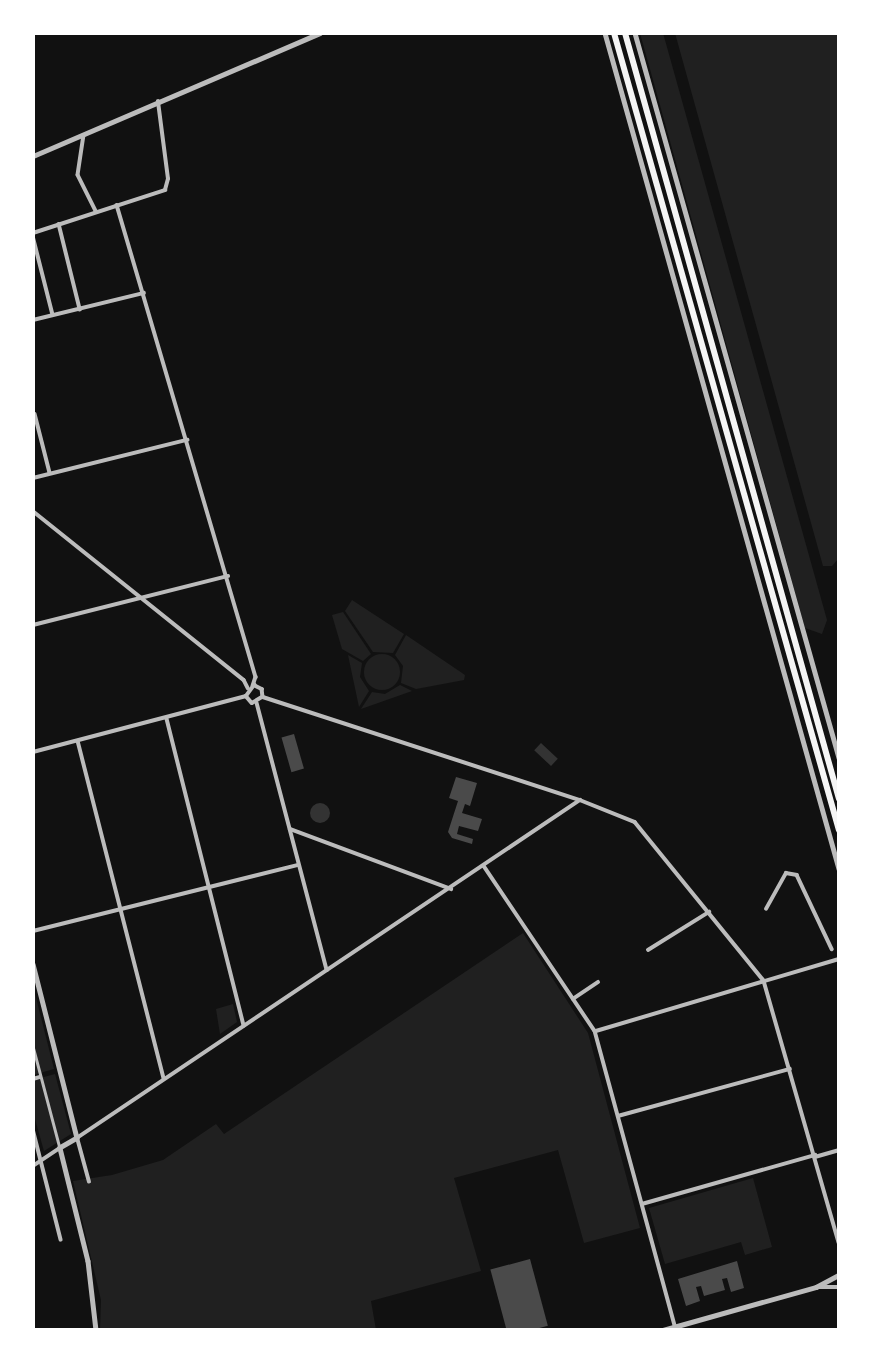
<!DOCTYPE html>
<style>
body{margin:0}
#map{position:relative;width:872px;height:1363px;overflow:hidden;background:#111;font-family:"Roboto Condensed",sans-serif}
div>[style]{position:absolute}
.green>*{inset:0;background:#202020}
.round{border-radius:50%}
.water>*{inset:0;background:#333;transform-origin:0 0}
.building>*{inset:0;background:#4a4a4a;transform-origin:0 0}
.pedestrian>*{height:2.5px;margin:-1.25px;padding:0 1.25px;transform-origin:1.25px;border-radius:1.25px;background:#bcbcbc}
.minor>*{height:3.5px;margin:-1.75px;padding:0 1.75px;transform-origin:1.75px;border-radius:1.75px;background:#bcbcbc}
.tertiary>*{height:4.5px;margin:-2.25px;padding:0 2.25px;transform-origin:2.25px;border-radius:2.25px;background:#bcbcbc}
.primary>*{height:6px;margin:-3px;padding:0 3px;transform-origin:3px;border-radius:3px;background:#f5f5f5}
span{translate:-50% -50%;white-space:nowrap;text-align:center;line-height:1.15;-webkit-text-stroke:6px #fff;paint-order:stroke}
.frame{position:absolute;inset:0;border:35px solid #fff;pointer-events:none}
</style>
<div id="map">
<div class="green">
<i style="clip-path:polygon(640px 33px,663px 33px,827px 620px,822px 634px,805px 628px)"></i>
<i style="clip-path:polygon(675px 33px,839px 33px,839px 558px,832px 566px,823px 566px)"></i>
<i style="clip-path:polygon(352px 600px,404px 634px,393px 653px,373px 652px,345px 611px)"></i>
<i style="clip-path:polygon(343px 612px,371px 654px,363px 661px,342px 649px,332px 615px)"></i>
<i style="clip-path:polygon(406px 635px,465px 675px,464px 680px,416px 689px,401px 683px,403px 666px,395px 655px)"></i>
<i class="round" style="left:364px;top:654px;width:36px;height:36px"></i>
<i style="clip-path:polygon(348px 655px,362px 663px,360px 677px,369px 691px,359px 707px)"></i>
<i style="clip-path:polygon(400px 685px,412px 691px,361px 709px,372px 692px,385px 694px)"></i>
<i style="clip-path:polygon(523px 933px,588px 1033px,640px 1228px,584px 1243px,558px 1150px,454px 1178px,481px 1271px,371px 1301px,376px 1330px,100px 1330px,101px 1300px,73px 1181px,112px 1175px,163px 1160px,216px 1124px,224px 1134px)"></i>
<i style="clip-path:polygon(33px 986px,54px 1069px,33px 1075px)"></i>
<i style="clip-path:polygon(233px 1004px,237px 1022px,220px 1034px,216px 1009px)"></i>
<i style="clip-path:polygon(55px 1074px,71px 1134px,44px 1151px,33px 1112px,33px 1080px)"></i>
<i style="clip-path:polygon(753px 1178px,772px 1247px,745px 1255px,741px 1242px,665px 1264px,649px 1208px)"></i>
</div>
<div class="water">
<i style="left:541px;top:743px;width:23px;height:10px;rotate:43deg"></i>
<i class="round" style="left:310px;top:803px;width:20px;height:20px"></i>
</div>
<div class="building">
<i style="left:294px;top:734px;width:36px;height:13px;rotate:74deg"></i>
<i style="clip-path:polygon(456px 777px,477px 783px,470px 806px,465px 804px,462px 813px,482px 819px,478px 831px,459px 826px,457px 834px,473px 839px,472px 844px,452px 838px,448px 832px,458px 801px,449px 798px)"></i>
<i style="left:530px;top:1259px;width:69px;height:41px;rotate:75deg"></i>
<i style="clip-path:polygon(737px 1261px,744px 1288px,731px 1292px,727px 1278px,722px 1279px,725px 1290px,704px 1296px,701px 1286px,696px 1287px,700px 1301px,686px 1306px,678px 1279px)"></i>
</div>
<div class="pedestrian">
<i style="left:33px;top:1046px;width:106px;rotate:75.2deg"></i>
</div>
<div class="minor">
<i style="left:84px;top:135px;width:40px;rotate:98.5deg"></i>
<i style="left:78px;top:175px;width:40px;rotate:63.4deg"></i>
<i style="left:117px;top:205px;width:492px;rotate:73.6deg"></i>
<i style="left:256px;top:677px;width:9px;rotate:108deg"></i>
<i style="left:59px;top:224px;width:88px;rotate:76.1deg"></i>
<i style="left:33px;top:233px;width:139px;rotate:-18deg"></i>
<i style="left:165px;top:190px;width:11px;rotate:-75deg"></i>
<i style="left:168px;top:179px;width:78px;rotate:-97.4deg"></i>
<i style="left:33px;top:236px;width:81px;rotate:75.8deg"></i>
<i style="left:33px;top:320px;width:114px;rotate:-13.7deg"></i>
<i style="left:35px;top:414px;width:61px;rotate:75.7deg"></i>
<i style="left:33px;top:478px;width:159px;rotate:-13.9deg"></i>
<i style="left:33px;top:511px;width:270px;rotate:38.7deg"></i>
<i style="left:244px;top:680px;width:9px;rotate:63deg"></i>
<i style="left:33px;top:625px;width:201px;rotate:-14.1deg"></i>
<i style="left:246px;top:696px;width:14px;rotate:-54deg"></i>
<i style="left:254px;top:685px;width:9px;rotate:27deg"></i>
<i style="left:262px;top:689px;width:8px;rotate:83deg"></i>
<i style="left:246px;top:696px;width:9px;rotate:49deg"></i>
<i style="left:252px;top:703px;width:12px;rotate:-31deg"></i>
<i style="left:263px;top:697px;width:333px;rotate:18deg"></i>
<i style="left:580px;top:800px;width:59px;rotate:21.8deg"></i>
<i style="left:635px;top:822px;width:205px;rotate:50.9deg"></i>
<i style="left:764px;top:981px;width:272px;rotate:74deg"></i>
<i style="left:257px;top:703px;width:276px;rotate:75.3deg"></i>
<i style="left:167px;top:719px;width:316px;rotate:75.9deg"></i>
<i style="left:78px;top:741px;width:348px;rotate:75.7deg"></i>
<i style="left:33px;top:752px;width:220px;rotate:-14.7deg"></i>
<i style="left:290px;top:829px;width:172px;rotate:20.4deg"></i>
<i style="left:484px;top:866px;width:199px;rotate:56.1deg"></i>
<i style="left:595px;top:1031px;width:310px;rotate:74.8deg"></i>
<i style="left:766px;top:909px;width:41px;rotate:-60.9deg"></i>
<i style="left:786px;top:873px;width:11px;rotate:10deg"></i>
<i style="left:797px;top:875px;width:82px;rotate:64.7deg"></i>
<i style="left:33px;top:931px;width:273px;rotate:-14deg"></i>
<i style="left:648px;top:950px;width:72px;rotate:-31.9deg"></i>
<i style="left:573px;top:999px;width:30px;rotate:-34deg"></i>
<i style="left:596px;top:1031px;width:253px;rotate:-16.5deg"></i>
<i style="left:33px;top:1079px;width:7px;rotate:-16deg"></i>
<i style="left:618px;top:1116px;width:178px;rotate:-15.3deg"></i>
<i style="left:33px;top:1129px;width:114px;rotate:75.8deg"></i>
<i style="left:815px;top:1157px;width:25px;rotate:-16deg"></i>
<i style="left:33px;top:1166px;width:32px;rotate:-34deg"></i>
<i style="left:89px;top:1182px;width:46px;rotate:-105.3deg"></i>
<i style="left:77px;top:1138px;width:606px;rotate:-33.9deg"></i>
<i style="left:642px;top:1204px;width:180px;rotate:-15.8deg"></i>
</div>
<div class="tertiary">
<i style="left:605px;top:33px;width:868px;rotate:74.36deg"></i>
<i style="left:635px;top:33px;width:753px;rotate:74.28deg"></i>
<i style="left:33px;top:156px;width:312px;rotate:-23.2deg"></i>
<i style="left:33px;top:964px;width:179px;rotate:75.8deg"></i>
<i style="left:77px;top:1138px;width:20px;rotate:150deg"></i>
<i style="left:60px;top:1148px;width:116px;rotate:76.1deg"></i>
<i style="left:88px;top:1261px;width:69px;rotate:83.4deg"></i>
<i style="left:817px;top:1287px;width:22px"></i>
<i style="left:663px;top:1330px;width:159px;rotate:-15.7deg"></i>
<i style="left:816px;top:1287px;width:26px;rotate:-28deg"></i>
</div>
<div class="primary">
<i style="left:614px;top:33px;width:828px;rotate:74.24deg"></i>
<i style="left:625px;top:33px;width:795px;rotate:74.39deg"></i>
</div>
<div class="frame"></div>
</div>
